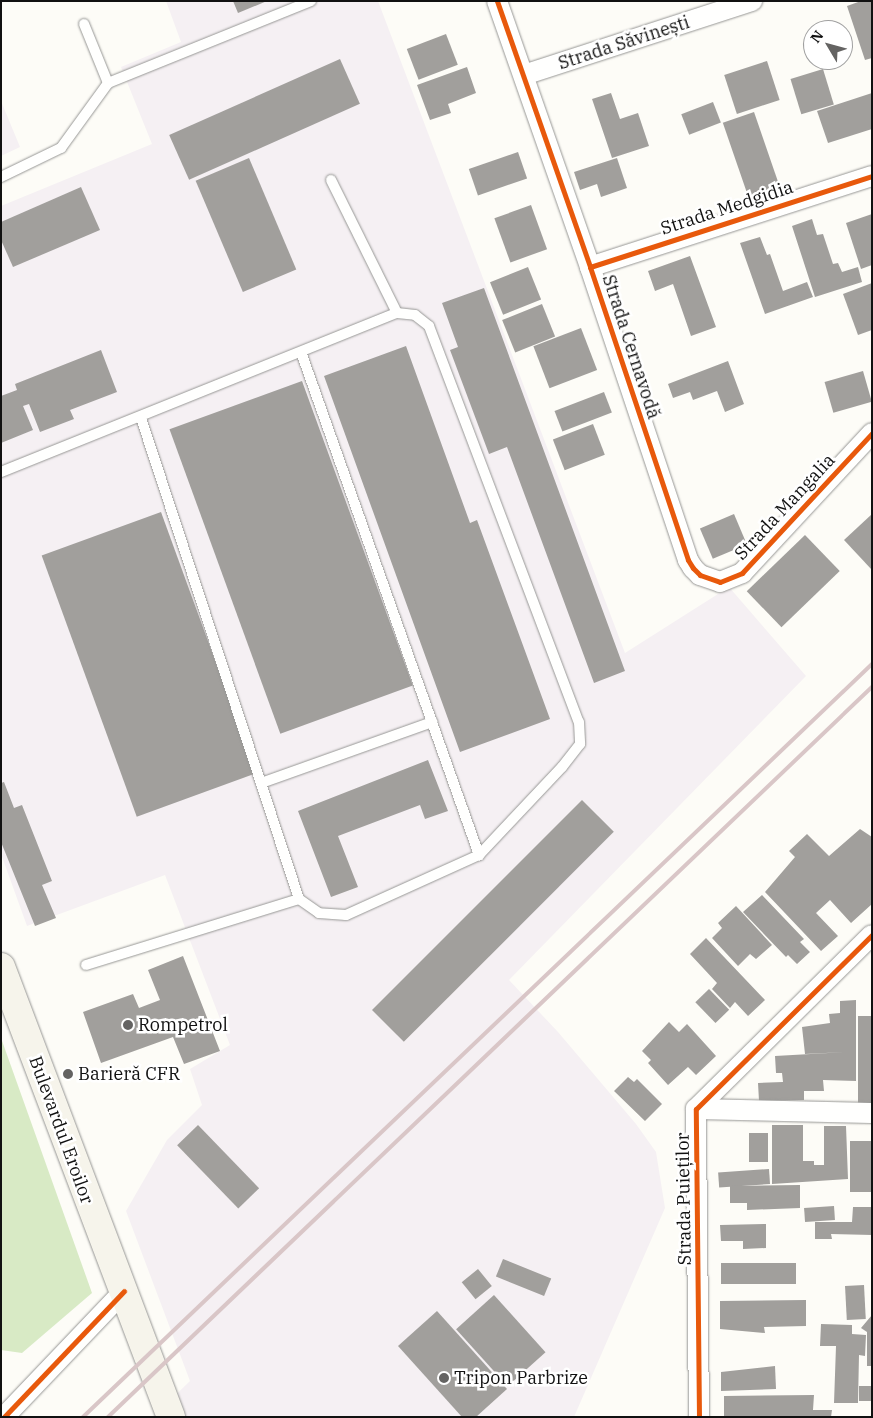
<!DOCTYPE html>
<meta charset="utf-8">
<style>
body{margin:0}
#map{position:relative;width:873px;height:1418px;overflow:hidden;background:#fdfcf7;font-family:"IBM Plex Serif",serif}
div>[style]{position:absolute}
.industrial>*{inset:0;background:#f5f0f3}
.forest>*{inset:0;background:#d8eac5}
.building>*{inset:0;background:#a19f9c;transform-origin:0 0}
.roads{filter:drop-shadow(0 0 1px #979795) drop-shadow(0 0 1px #979795)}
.lane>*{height:10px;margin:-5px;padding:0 5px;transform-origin:5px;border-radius:5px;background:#fffffe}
.street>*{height:20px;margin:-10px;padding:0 10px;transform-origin:10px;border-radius:10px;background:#fffffe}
.secondary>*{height:28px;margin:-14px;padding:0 14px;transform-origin:14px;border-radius:14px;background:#f6f4eb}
.rail>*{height:4px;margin:-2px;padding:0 2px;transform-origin:2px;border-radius:2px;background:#d9c6c7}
.cycleway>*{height:5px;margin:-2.5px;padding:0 2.5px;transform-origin:2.5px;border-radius:2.5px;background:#e8590c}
.dots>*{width:14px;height:14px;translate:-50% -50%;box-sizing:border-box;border:2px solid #fff;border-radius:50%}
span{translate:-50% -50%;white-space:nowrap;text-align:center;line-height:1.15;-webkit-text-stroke:5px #fff;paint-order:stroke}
.street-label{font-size:18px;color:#111}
.poi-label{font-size:18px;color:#111}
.left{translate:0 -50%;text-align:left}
.frame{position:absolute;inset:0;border:2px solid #111;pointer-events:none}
.north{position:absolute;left:803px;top:20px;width:50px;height:50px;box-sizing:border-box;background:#fff;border:1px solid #a0a0a0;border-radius:50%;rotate:307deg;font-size:14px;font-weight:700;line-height:20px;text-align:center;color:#111}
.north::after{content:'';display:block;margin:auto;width:18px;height:22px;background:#646362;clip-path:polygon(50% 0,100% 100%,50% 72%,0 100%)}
</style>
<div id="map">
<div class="industrial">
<i style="clip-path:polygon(166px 1px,378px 1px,625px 653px,729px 587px,806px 676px,509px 980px,558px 1032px,636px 1124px,656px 1152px,665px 1208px,574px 1417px,153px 1417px,190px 1381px,126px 1211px,167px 1140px,202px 1105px,190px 1069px,230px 1045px,165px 875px,27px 926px,1px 854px,1px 206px,152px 144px,121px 67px,181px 42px)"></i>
<i style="clip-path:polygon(1px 101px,20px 147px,1px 156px)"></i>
</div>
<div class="forest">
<i style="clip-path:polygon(1px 1038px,92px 1293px,22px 1353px,1px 1350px)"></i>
</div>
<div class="building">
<i style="clip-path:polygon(233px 1px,267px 1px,238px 13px)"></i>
<i style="clip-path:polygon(861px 1px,872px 1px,872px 58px,865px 60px,847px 6px)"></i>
<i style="left:446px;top:34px;width:33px;height:42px;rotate:69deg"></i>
<i style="left:340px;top:59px;width:49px;height:187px;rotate:66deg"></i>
<i style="left:767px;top:61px;width:41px;height:45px;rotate:72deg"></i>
<i style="clip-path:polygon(467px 67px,476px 93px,448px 104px,451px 113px,430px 120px,417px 85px)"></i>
<i style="left:823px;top:69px;width:37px;height:34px;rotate:73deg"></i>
<i style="clip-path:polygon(611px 93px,620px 119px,638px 113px,649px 146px,612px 158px,592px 99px)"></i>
<i style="clip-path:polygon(872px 93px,872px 129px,828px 143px,817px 111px)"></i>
<i style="left:713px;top:102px;width:22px;height:34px;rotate:69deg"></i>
<i style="left:754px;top:112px;width:78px;height:33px;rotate:71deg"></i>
<i style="left:518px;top:152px;width:28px;height:52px;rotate:71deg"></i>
<i style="left:249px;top:158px;width:121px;height:58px;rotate:67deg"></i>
<i style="clip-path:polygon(617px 158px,627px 188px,601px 197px,597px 184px,580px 190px,574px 172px)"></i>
<i style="clip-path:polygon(81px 187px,100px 230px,13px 267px,1px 240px,1px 222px)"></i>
<i style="left:531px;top:205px;width:47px;height:39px;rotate:70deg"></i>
<i style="clip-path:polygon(872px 214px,872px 265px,861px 269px,846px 223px)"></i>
<i style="clip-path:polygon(812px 219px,817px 235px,823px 234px,833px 264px,838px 263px,842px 272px,858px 267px,862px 282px,815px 297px,792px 226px)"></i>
<i style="clip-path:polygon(760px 237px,767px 255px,770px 254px,783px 291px,807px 282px,813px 297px,765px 314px,740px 243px)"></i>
<i style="clip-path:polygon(690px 256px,716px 327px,691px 336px,673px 284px,655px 291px,648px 271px)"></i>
<i style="left:528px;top:267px;width:35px;height:41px;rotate:68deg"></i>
<i style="clip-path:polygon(872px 283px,872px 330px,858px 335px,843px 294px)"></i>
<i style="clip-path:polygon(484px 288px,625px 671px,594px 683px,507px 447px,489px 454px,450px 350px,458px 347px,442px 303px)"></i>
<i style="left:542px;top:304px;width:35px;height:43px;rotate:68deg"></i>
<i style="left:581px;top:328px;width:45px;height:51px;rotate:69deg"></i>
<i style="clip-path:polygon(406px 346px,470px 523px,477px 520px,550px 719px,460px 752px,324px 376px)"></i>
<i style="clip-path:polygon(101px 350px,117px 392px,70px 410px,74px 419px,40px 432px,29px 404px,23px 406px,33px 430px,1px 443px,1px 396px,17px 390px,15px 384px)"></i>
<i style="clip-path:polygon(728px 361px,744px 404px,725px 412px,717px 391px,693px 400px,690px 392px,673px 398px,668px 384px)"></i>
<i style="left:863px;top:371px;width:32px;height:40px;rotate:74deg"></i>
<i style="left:302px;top:381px;width:324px;height:141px;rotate:70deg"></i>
<i style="left:604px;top:392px;width:22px;height:53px;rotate:69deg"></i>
<i style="left:593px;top:424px;width:33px;height:43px;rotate:69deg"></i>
<i style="left:161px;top:512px;width:278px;height:127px;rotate:70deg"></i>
<i style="left:734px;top:514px;width:33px;height:37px;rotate:67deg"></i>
<i style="clip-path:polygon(872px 514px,872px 570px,844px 540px)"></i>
<i style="left:805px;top:535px;width:50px;height:81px;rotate:46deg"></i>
<i style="clip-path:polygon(428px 760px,448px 811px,425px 819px,420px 805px,338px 836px,358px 887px,331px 897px,298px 811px)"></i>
<i style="clip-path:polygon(4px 782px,14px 808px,22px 805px,52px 881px,42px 885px,56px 918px,35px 926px,1px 842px,1px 783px)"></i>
<i style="left:582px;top:800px;width:45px;height:297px;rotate:45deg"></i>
<i style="clip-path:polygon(860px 829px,872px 837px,872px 904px,851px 923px,830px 900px,816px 913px,838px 936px,821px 951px,765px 892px,795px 857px,789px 851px,807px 834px,829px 856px)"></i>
<i style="clip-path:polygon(762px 895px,804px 939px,800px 942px,810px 952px,797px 964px,788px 955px,786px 957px,743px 912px)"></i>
<i style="clip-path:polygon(736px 906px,772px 945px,756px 959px,750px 954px,738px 966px,712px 938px,722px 928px,718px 923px)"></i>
<i style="clip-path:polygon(706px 938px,765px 1000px,748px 1016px,735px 1002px,730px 1008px,712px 989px,717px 983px,690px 954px)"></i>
<i style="clip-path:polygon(183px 956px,220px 1051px,184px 1064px,173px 1037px,101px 1063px,83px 1012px,133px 994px,139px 1008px,160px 1000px,148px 970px)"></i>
<i style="left:709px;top:989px;width:29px;height:19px;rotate:46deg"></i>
<i style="clip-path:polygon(856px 1000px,856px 1081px,823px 1080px,824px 1091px,804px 1091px,804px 1100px,759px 1101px,758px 1083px,783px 1082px,782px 1073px,776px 1073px,775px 1056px,846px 1052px,805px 1054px,802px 1027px,830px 1023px,829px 1014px,840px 1013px,840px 1001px)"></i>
<i style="left:858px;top:1016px;width:14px;height:88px"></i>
<i style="clip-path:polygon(669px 1022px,679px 1032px,687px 1024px,716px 1056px,696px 1075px,688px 1067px,668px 1085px,648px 1063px,651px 1060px,642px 1051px)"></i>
<i style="clip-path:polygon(628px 1077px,634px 1082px,637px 1079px,662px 1104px,645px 1121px,614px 1091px)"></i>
<i style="left:198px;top:1125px;width:88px;height:29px;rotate:46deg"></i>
<i style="clip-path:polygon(772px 1125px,803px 1125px,803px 1161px,814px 1161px,814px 1165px,824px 1165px,824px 1126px,846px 1126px,848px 1179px,772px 1184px)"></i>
<i style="left:749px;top:1133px;width:19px;height:29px"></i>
<i style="left:872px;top:1141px;width:51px;height:22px;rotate:90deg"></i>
<i style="left:769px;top:1169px;width:15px;height:51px;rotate:86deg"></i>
<i style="clip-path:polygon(800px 1185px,800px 1208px,747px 1210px,747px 1203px,730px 1203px,730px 1186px)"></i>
<i style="left:834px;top:1206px;width:14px;height:30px;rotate:86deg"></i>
<i style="clip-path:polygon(853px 1207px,872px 1207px,872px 1235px,831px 1234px,832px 1239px,815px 1239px,815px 1222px,852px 1222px)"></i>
<i style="clip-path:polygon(766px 1224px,766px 1248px,743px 1249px,743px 1241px,721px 1241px,720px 1225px)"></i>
<i style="left:503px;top:1259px;width:52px;height:19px;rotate:22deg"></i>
<i style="left:796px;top:1263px;width:21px;height:75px;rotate:90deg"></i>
<i style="left:478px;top:1269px;width:22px;height:21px;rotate:51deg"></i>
<i style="left:864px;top:1285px;width:34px;height:19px;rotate:87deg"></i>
<i style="left:494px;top:1295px;width:77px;height:51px;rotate:48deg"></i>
<i style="clip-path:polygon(806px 1300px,806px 1326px,764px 1327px,765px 1333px,720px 1329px,720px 1301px)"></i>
<i style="clip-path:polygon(437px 1311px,507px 1389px,476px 1417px,462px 1417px,398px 1346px)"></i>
<i style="clip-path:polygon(872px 1315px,872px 1366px,867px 1366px,867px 1332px,861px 1328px)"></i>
<i style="clip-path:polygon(821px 1324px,852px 1325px,852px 1334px,866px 1335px,865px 1356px,859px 1355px,858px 1403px,834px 1403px,836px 1346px,820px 1346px)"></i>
<i style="clip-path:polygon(775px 1366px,776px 1389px,721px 1391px,721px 1372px)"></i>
<i style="left:859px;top:1386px;width:13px;height:15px"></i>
<i style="clip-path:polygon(814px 1395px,813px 1410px,832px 1410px,831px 1417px,724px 1417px,724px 1396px)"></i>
</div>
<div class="roads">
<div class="lane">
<i style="left:84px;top:24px;width:64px;rotate:67.9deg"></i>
<i style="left:1px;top:177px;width:67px;rotate:-25.8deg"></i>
<i style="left:61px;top:148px;width:80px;rotate:-54.1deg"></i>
<i style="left:108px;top:83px;width:219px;rotate:-22deg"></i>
<i style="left:331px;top:180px;width:148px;rotate:63.6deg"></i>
<i style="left:301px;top:352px;width:534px;rotate:70.51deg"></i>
<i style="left:1px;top:472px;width:427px;rotate:-21.9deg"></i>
<i style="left:397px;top:313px;width:18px;rotate:6deg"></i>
<i style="left:415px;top:315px;width:18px;rotate:38deg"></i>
<i style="left:429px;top:326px;width:423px;rotate:69.3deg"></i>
<i style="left:579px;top:722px;width:22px;rotate:87deg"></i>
<i style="left:580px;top:744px;width:29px;rotate:128deg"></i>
<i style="left:562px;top:767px;width:121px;rotate:133.3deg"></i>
<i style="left:479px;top:855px;width:146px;rotate:155.7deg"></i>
<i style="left:346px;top:915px;width:27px;rotate:-176deg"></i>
<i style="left:319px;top:913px;width:24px;rotate:-145deg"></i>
<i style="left:261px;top:783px;width:182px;rotate:-19.6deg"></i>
<i style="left:86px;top:965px;width:223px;rotate:-17.2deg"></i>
<i style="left:299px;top:899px;width:506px;rotate:-108.18deg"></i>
</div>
<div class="street">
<i style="left:497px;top:1px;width:282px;rotate:70.7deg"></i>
<i style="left:590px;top:267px;width:309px;rotate:71.5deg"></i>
<i style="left:688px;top:560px;width:9px;rotate:58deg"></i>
<i style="left:693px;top:568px;width:10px;rotate:45deg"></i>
<i style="left:700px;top:575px;width:21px;rotate:19deg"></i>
<i style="left:720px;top:582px;width:24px;rotate:-22deg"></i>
<i style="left:742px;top:573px;width:191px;rotate:-47.1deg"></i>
<i style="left:524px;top:75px;width:240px;rotate:-18deg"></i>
<i style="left:590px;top:267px;width:296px;rotate:-17.9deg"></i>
<i style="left:696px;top:1109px;width:176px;rotate:1.3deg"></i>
<i style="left:4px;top:1417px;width:174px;rotate:-46.4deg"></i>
<i style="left:699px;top:1417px;width:308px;rotate:-90.6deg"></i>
<i style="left:696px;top:1109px;width:247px;rotate:-44.7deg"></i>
</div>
<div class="secondary">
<i style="left:1px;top:967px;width:481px;rotate:69.3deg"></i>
</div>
</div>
<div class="rail">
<i style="left:83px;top:1417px;width:1091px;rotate:-43.66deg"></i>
<i style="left:108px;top:1417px;width:1057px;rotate:-43.7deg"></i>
</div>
<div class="cycleway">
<i style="left:497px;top:1px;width:282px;rotate:70.7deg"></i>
<i style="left:590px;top:267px;width:309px;rotate:71.5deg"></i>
<i style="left:688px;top:560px;width:9px;rotate:58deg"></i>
<i style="left:693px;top:568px;width:10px;rotate:45deg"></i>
<i style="left:700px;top:575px;width:21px;rotate:19deg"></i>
<i style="left:720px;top:582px;width:24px;rotate:-22deg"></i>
<i style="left:742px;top:573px;width:191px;rotate:-47.1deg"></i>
<i style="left:590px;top:267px;width:296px;rotate:-17.9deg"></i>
<i style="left:4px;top:1417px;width:174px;rotate:-46.4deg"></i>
<i style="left:699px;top:1417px;width:308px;rotate:-90.6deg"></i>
<i style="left:696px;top:1109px;width:247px;rotate:-44.7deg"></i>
</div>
<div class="dots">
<i style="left:128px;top:1025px;background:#646362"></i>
<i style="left:68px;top:1074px;background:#646362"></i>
<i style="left:444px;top:1378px;background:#646362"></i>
</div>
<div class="street-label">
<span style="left:624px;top:43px;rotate:-18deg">Strada Săvinești</span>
<span style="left:727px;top:208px;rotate:-18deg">Strada Medgidia</span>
<span style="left:631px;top:347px;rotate:72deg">Strada Cernavodă</span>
<span style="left:785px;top:507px;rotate:-47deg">Strada Mangalia</span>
<span style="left:61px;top:1130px;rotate:70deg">Bulevardul Eroilor</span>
<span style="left:684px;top:1199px;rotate:-91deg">Strada Puieților</span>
</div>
<div class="poi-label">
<span class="left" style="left:138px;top:1025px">Rompetrol</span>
<span class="left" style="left:78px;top:1074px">Barieră CFR</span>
<span class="left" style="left:454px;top:1378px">Tripon Parbrize</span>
</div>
<div class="frame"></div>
<div class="north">N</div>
</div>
